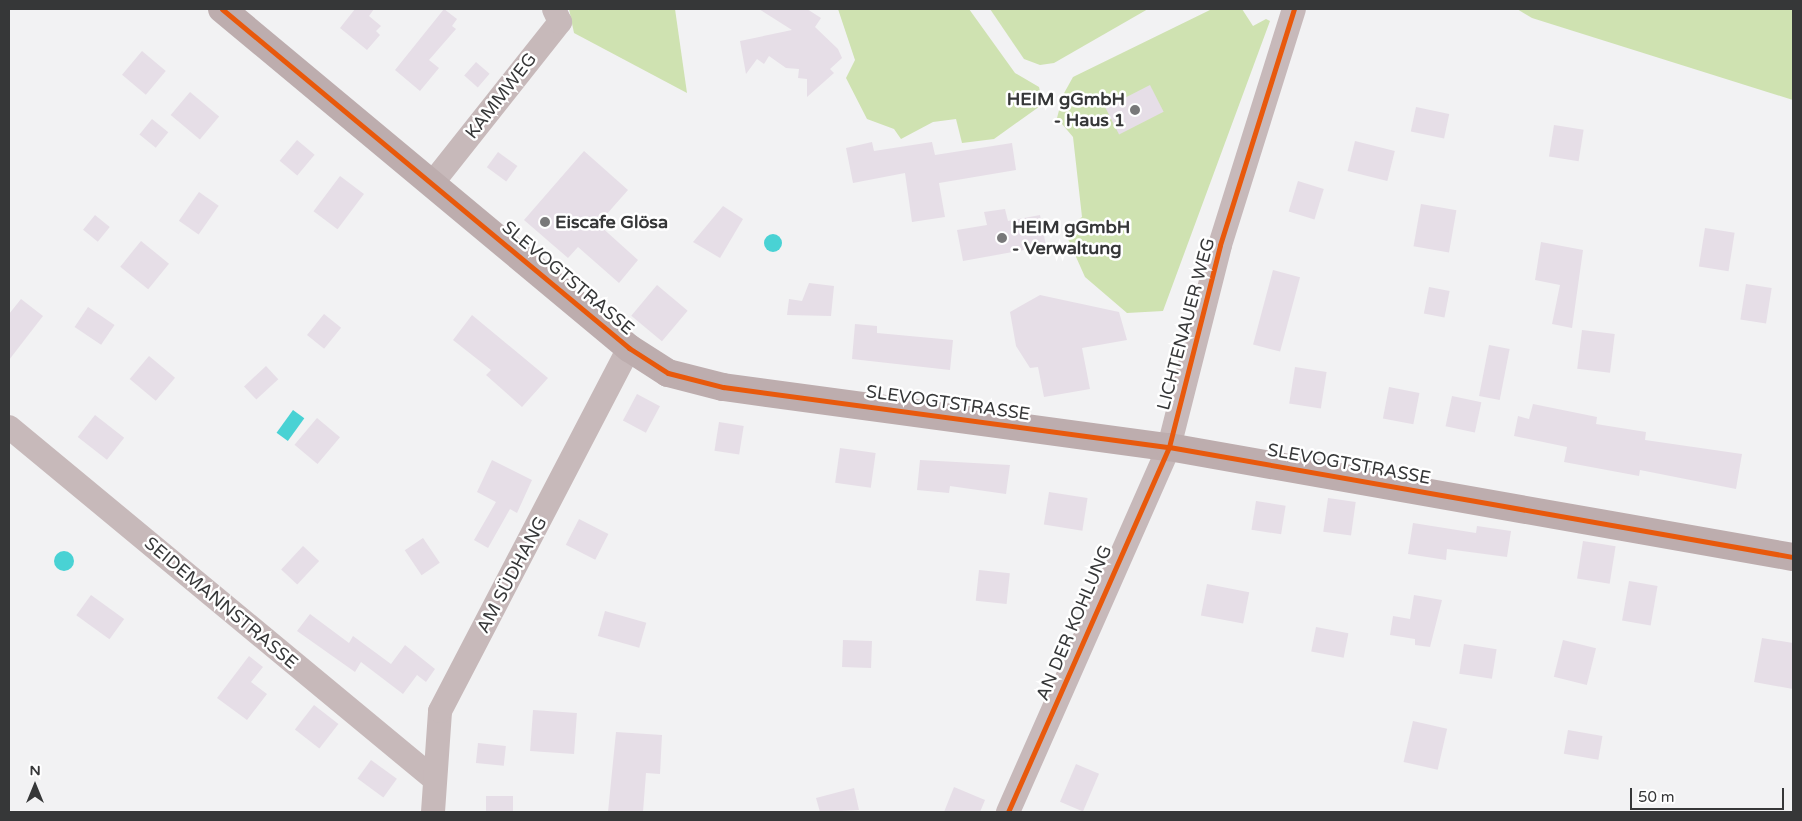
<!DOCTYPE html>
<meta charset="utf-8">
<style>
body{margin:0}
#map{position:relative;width:1802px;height:821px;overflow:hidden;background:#f2f2f3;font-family:"Varela Round",sans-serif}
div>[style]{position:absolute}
.green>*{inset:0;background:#cfe2b1}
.water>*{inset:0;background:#49d2d4;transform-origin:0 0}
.round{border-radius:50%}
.building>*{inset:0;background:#e6dee7;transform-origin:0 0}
.street>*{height:24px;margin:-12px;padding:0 12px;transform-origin:12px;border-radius:12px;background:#c7b9ba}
.secondary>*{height:28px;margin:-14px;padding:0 14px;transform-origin:14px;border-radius:14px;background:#bdadae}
.cycleway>*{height:5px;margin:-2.5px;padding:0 2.5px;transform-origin:2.5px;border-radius:2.5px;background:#e8590c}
.dots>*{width:14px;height:14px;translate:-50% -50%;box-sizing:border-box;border:2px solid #fff;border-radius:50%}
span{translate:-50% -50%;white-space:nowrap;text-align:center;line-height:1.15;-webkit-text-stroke:5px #fff;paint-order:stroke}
.street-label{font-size:18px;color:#363738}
.poi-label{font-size:18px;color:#363738;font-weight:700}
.right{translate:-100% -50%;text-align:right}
.left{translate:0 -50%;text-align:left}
.frame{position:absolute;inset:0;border:10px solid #363738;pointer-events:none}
.north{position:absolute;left:10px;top:761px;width:50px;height:50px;-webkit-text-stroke:4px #fff;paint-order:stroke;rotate:0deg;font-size:14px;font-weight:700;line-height:20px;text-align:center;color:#363738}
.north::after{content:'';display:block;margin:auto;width:18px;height:22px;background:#363738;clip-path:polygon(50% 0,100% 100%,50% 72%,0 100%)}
.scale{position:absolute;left:1630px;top:788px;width:154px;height:22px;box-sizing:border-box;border:2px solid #363738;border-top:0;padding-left:6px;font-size:15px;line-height:18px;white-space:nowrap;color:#363738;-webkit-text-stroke:4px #fff;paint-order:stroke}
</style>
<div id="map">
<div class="green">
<i style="clip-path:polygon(569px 9px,675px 9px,687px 93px,574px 33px)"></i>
<i style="clip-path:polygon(838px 9px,969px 9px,1015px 73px,1039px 87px,1043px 104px,994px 139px,962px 143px,956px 119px,933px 122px,901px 139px,894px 129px,867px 119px,846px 78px,855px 60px)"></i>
<i style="clip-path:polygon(990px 9px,1148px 9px,1054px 63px,1040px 65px,1024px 59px)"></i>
<i style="clip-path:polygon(1212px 9px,1242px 9px,1253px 26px,1266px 19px,1270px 21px,1163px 311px,1127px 313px,1085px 277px,1064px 230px,1082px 217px,1073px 137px,1057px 118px,1063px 95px,1073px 77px)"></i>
<i style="clip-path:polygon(1517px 9px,1793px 9px,1793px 100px,1532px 18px)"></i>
</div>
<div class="water">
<i class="round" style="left:764px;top:234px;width:18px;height:18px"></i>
<i style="left:293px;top:410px;width:14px;height:28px;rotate:36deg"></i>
<i class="round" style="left:54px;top:551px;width:20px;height:20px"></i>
</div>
<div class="building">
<i style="clip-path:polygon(355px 9px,374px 9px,369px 16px,381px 26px,376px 31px,380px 35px,367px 50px,340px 28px)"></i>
<i style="clip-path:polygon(444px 9px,457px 19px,452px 26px,456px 29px,429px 60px,439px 68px,420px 91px,395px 70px)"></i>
<i style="clip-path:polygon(759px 9px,807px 9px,821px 18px,815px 27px,838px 49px,842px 58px,830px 69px,834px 73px,807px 97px,807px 79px,798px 78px,799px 69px,786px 68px,769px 56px,764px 64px,757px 59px,746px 74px,740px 41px,792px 30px)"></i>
<i style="left:142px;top:51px;width:31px;height:31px;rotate:40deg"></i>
<i style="left:476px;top:62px;width:18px;height:18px;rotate:41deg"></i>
<i style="left:1150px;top:85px;width:30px;height:50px;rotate:63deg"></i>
<i style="left:190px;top:92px;width:38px;height:30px;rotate:40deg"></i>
<i style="left:1416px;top:107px;width:34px;height:25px;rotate:12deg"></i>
<i style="left:152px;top:119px;width:21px;height:20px;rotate:39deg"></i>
<i style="left:1554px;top:125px;width:30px;height:32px;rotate:9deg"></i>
<i style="left:297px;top:140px;width:23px;height:27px;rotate:40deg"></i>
<i style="left:1355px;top:141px;width:41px;height:31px;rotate:14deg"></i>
<i style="clip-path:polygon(872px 142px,874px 151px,932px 142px,935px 155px,1012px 143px,1016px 170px,939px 183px,945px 217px,912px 222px,905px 173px,853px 183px,846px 148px)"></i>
<i style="clip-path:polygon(584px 151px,628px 190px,598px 224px,638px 260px,619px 283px,578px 247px,568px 258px,524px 220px)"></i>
<i style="left:498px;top:152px;width:24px;height:19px;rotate:36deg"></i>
<i style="left:340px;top:176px;width:30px;height:44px;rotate:37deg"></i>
<i style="left:1298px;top:181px;width:27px;height:32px;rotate:17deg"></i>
<i style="left:199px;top:192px;width:24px;height:35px;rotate:35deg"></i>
<i style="left:1421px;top:204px;width:36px;height:43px;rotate:10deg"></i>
<i style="clip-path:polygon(723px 206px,743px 219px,720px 258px,693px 242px)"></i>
<i style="clip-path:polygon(1005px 209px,1008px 221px,1040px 215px,1046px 246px,963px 261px,957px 230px,987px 225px,984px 212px)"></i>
<i style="left:95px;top:215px;width:19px;height:19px;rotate:39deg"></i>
<i style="left:1705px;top:228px;width:30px;height:39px;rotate:9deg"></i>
<i style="left:141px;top:241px;width:36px;height:33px;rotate:39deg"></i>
<i style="clip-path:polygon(1541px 242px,1583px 250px,1572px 328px,1552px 324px,1560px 285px,1535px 280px)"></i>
<i style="left:1273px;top:270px;width:28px;height:77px;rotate:15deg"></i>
<i style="clip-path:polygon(809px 283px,834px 286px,831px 316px,787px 315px,789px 299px,802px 301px)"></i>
<i style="left:1746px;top:284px;width:26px;height:36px;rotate:9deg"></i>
<i style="left:657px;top:285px;width:40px;height:40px;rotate:40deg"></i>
<i style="left:1429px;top:287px;width:21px;height:27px;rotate:11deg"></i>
<i style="clip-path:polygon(1040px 295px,1119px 312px,1127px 340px,1082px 348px,1090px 389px,1044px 397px,1038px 367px,1030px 368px,1016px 346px,1010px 312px)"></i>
<i style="clip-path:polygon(21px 299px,43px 316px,9px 360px,9px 314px)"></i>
<i style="left:88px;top:307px;width:32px;height:24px;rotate:34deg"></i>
<i style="left:324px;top:314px;width:22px;height:27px;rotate:39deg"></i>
<i style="clip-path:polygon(472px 315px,548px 378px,522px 407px,486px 375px,491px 370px,453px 340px)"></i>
<i style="clip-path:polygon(855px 324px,877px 326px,877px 333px,953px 340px,950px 370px,852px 359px)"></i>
<i style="left:1582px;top:330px;width:33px;height:39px;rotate:7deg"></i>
<i style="left:1489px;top:345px;width:21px;height:52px;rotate:11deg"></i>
<i style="left:149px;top:356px;width:34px;height:30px;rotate:40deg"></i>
<i style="left:266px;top:366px;width:18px;height:30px;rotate:47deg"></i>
<i style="left:1295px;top:367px;width:32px;height:37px;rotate:9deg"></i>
<i style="left:1389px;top:387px;width:31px;height:32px;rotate:11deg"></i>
<i style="left:637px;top:394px;width:26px;height:30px;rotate:28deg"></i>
<i style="left:1452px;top:396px;width:30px;height:31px;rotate:12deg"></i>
<i style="clip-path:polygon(1533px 404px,1597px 417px,1596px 424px,1646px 432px,1645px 440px,1742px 454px,1736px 489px,1640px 470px,1639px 476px,1564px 462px,1567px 447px,1514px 436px,1518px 416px,1529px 419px)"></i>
<i style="left:95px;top:415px;width:37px;height:28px;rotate:38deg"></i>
<i style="left:317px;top:418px;width:30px;height:35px;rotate:40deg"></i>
<i style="left:719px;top:422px;width:25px;height:29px;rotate:9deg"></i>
<i style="left:840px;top:448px;width:36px;height:35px;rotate:8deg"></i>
<i style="clip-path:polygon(492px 460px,532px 480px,517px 513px,510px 509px,488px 548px,474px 540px,496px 502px,477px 492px)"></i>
<i style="clip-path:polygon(920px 460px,1010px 465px,1006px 494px,950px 486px,949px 493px,917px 490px)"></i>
<i style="left:1049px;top:492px;width:39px;height:33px;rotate:9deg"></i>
<i style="left:1328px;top:498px;width:28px;height:34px;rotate:8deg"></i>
<i style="left:1256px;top:501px;width:30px;height:29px;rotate:9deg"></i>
<i style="left:579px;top:519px;width:33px;height:29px;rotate:27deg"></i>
<i style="clip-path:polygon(1413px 523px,1476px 533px,1477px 526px,1511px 531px,1507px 557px,1447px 549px,1446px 560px,1408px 554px)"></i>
<i style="left:423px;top:538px;width:30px;height:22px;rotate:56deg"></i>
<i style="left:1583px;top:541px;width:33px;height:38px;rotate:9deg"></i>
<i style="left:303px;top:546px;width:22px;height:32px;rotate:43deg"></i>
<i style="left:979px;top:570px;width:31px;height:31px;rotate:6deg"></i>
<i style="left:1629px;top:581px;width:29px;height:40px;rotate:10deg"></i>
<i style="left:1207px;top:584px;width:43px;height:32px;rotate:11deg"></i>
<i style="left:91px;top:595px;width:41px;height:25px;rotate:36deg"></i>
<i style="clip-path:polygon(1414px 595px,1442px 600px,1430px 647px,1415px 645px,1415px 639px,1390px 635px,1393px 616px,1410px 619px)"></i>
<i style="left:605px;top:611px;width:43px;height:26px;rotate:16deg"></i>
<i style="clip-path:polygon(310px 614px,349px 643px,353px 636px,391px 664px,405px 645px,435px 669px,426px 682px,417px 675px,403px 694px,361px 662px,355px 672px,297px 631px)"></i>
<i style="left:1316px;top:627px;width:33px;height:25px;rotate:11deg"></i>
<i style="clip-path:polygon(1762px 638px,1793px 643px,1793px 689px,1754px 682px)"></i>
<i style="left:843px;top:640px;width:29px;height:27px;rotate:2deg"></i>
<i style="left:1563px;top:640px;width:34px;height:38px;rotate:14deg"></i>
<i style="left:1464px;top:644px;width:33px;height:30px;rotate:9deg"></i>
<i style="clip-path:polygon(249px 656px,263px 667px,251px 682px,267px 694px,247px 720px,217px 698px)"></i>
<i style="left:314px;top:705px;width:31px;height:31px;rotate:38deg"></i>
<i style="left:533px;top:710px;width:44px;height:41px;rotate:4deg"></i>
<i style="left:1413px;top:721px;width:35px;height:42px;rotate:13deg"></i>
<i style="left:1568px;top:730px;width:35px;height:24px;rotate:10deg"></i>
<i style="clip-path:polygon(616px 732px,662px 735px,660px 774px,646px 773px,643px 812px,608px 812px)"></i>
<i style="left:478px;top:743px;width:28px;height:20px;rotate:6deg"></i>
<i style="left:371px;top:760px;width:32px;height:23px;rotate:36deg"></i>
<i style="left:1076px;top:764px;width:25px;height:41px;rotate:23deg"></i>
<i style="clip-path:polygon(954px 787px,985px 800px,980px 812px,944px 812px)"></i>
<i style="clip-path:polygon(854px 788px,859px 810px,820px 812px,816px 798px)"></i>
<i style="left:486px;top:796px;width:27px;height:16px"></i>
</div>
<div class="street">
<i style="left:434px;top:181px;width:203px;rotate:-51.6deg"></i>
<i style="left:560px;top:22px;width:14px;rotate:-115deg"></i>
<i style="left:9px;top:427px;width:552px;rotate:39.63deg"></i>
<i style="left:433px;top:812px;width:101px;rotate:-86deg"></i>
<i style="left:440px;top:711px;width:409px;rotate:-62.5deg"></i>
<i style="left:1008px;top:812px;width:399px;rotate:-66.2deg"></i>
<i style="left:1169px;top:447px;width:208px;rotate:-75.8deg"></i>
<i style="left:1220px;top:245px;width:247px;rotate:-72.6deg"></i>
</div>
<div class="secondary">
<i style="left:222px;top:9px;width:530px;rotate:39.79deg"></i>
<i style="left:629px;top:348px;width:46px;rotate:32.7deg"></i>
<i style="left:668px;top:373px;width:57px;rotate:14.3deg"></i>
<i style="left:723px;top:387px;width:450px;rotate:7.7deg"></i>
<i style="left:1169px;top:447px;width:634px;rotate:10deg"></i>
</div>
<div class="cycleway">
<i style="left:222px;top:9px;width:530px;rotate:39.79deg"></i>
<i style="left:629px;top:348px;width:46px;rotate:32.7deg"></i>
<i style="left:668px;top:373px;width:57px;rotate:14.3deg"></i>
<i style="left:723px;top:387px;width:450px;rotate:7.7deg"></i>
<i style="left:1169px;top:447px;width:634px;rotate:10deg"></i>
<i style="left:1008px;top:812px;width:399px;rotate:-66.2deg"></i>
<i style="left:1169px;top:447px;width:208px;rotate:-75.8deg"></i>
<i style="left:1220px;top:245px;width:247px;rotate:-72.6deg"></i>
</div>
<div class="dots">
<i style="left:1135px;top:110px;background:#787879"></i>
<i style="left:545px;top:222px;background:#787879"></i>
<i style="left:1002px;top:238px;background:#787879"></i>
</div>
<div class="street-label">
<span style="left:501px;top:96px;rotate:-52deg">KAMMWEG</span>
<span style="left:568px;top:278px;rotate:40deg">SLEVOGTSTRASSE</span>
<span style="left:1186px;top:324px;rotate:-75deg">LICHTENAUER WEG</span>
<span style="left:948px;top:403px;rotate:8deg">SLEVOGTSTRASSE</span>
<span style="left:1349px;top:464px;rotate:10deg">SLEVOGTSTRASSE</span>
<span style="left:512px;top:575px;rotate:-62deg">AM SÜDHANG</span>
<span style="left:221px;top:603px;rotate:40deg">SEIDEMANNSTRASSE</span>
<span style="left:1074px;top:623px;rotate:-67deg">AN DER KOHLUNG</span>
</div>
<div class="poi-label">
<span class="right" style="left:1125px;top:110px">HEIM gGmbH<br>- Haus 1</span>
<span class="left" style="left:555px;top:222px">Eiscafe Glösa</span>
<span class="left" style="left:1012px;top:238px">HEIM gGmbH<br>- Verwaltung</span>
</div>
<div class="frame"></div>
<div class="north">N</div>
<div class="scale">50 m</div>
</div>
